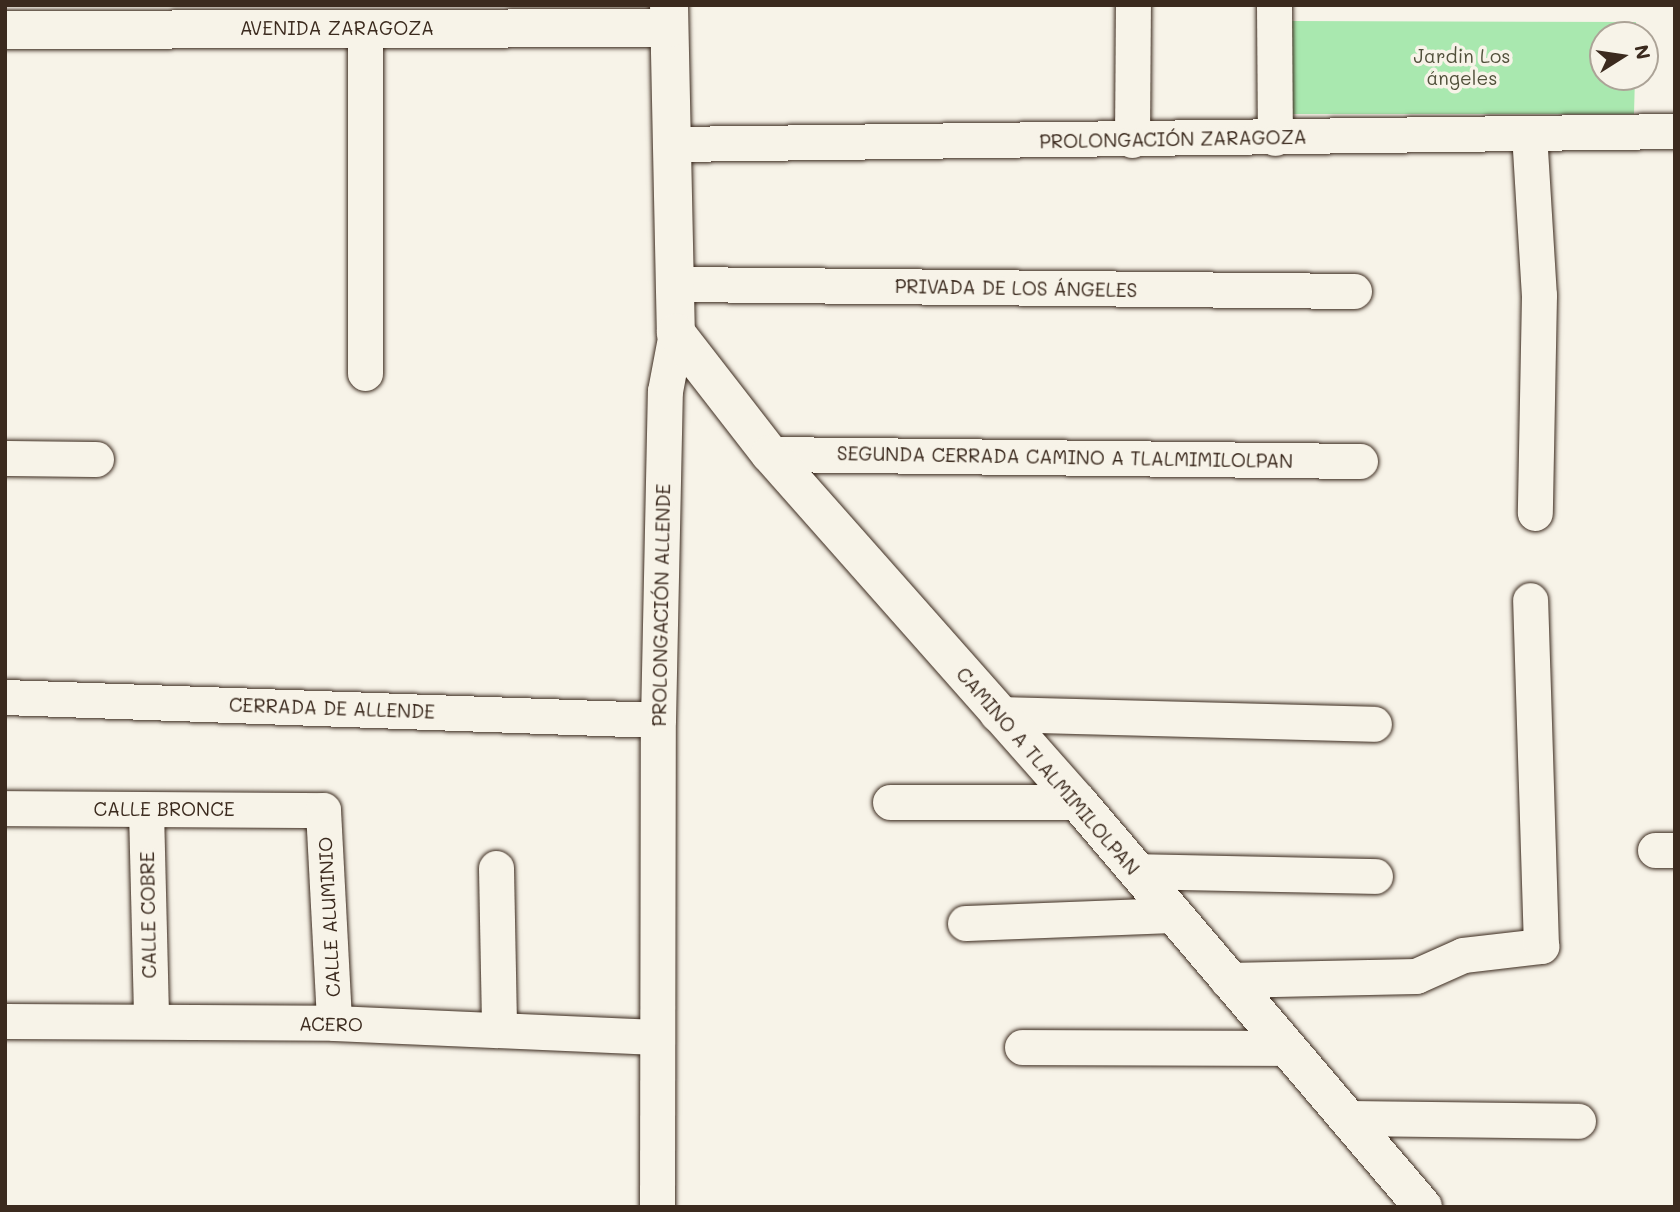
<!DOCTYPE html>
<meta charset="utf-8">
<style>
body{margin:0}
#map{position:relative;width:1680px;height:1212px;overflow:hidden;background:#f7f3e8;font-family:Mali,sans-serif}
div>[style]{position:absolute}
.green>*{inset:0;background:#a9e8af}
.roads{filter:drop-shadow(0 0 2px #3b2a1e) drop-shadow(0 0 2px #3b2a1e)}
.street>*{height:35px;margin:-17.5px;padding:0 17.5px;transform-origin:17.5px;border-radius:17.5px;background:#f7f3e8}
.secondary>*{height:38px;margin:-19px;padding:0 19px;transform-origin:19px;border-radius:19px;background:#f7f3e8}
span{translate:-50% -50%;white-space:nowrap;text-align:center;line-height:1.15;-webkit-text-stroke:7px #f7f3e8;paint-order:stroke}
.street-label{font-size:19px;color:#3b2a1e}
.park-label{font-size:19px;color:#51503b}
.frame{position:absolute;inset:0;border:7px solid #3b2a1e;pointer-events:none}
.north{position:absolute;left:1589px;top:21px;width:70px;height:70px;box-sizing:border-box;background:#f7f3e8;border:2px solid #aca397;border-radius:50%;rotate:78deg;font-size:19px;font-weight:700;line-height:28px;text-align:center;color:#3b2a1e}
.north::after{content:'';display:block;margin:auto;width:24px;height:32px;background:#3b2a1e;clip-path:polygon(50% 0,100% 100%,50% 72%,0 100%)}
</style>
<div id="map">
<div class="green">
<i style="clip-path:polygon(1288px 21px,1636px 22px,1635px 35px,1603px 35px,1603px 77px,1635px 77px,1634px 114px,1289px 114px)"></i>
</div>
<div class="roads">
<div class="street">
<i style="left:1274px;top:5px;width:133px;rotate:89.6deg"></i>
<i style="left:365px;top:27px;width:346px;rotate:90deg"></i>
<i style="left:1529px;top:133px;width:162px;rotate:86.5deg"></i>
<i style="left:1539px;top:295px;width:218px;rotate:91.1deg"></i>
<i style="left:1132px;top:140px;width:135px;rotate:-89.6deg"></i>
<i style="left:672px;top:144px;width:1003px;rotate:-0.74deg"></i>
<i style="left:678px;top:284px;width:676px;rotate:0.59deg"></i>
<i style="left:770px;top:454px;width:590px;rotate:0.68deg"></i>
<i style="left:5px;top:458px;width:91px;rotate:0.6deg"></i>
<i style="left:5px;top:697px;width:653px;rotate:2.02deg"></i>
<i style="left:997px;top:714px;width:377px;rotate:1.5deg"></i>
<i style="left:890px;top:802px;width:188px"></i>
<i style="left:5px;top:808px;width:318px;rotate:0.4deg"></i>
<i style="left:323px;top:810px;width:213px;rotate:87deg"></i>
<i style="left:146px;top:810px;width:211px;rotate:88.6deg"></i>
<i style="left:1655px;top:850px;width:20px"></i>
<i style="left:496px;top:868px;width:162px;rotate:88.9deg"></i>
<i style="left:1136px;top:871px;width:239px;rotate:1.2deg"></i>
<i style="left:965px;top:923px;width:209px;rotate:-2.2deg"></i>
<i style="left:1227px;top:980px;width:189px;rotate:-1.2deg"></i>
<i style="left:1416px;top:976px;width:51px;rotate:-24.1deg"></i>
<i style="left:1463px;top:955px;width:79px;rotate:-6.6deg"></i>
<i style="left:1541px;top:946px;width:346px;rotate:-91.8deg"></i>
<i style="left:5px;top:1021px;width:329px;rotate:0.3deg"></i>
<i style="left:334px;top:1023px;width:323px;rotate:2.5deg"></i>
<i style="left:1022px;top:1047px;width:263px;rotate:0.2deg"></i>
<i style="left:1346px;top:1118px;width:232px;rotate:0.7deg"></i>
<i style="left:657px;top:1207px;width:487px;rotate:-89.9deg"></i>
<i style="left:658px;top:720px;width:329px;rotate:-88.8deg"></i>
<i style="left:665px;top:391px;width:59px;rotate:-79.3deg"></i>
</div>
<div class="secondary">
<i style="left:669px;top:5px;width:328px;rotate:88.8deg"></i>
<i style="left:676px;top:333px;width:153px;rotate:52.2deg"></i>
<i style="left:770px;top:454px;width:465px;rotate:48.5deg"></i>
<i style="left:1078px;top:802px;width:532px;rotate:49.57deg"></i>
<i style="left:5px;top:30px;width:664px;rotate:-0.17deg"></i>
</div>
</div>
<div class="street-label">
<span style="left:337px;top:28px">AVENIDA ZARAGOZA</span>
<span style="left:1173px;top:139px;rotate:-1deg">PROLONGACIÓN ZARAGOZA</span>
<span style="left:1016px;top:288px;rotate:1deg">PRIVADA DE LOS ÁNGELES</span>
<span style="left:1065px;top:457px;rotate:1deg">SEGUNDA CERRADA CAMINO A TLALMIMILOLPAN</span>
<span style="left:661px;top:605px;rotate:-89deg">PROLONGACIÓN ALLENDE</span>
<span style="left:332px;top:708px;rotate:2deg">CERRADA DE ALLENDE</span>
<span style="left:1048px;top:771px;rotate:49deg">CAMINO A TLALMIMILOLPAN</span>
<span style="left:164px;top:809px">CALLE BRONCE</span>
<span style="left:148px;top:915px;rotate:-91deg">CALLE COBRE</span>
<span style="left:329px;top:917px;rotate:-93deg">CALLE ALUMINIO</span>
<span style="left:331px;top:1024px;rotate:1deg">ACERO</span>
</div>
<div class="park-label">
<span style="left:1462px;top:67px">Jardin Los<br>ángeles</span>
</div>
<div class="frame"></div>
<div class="north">N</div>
</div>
